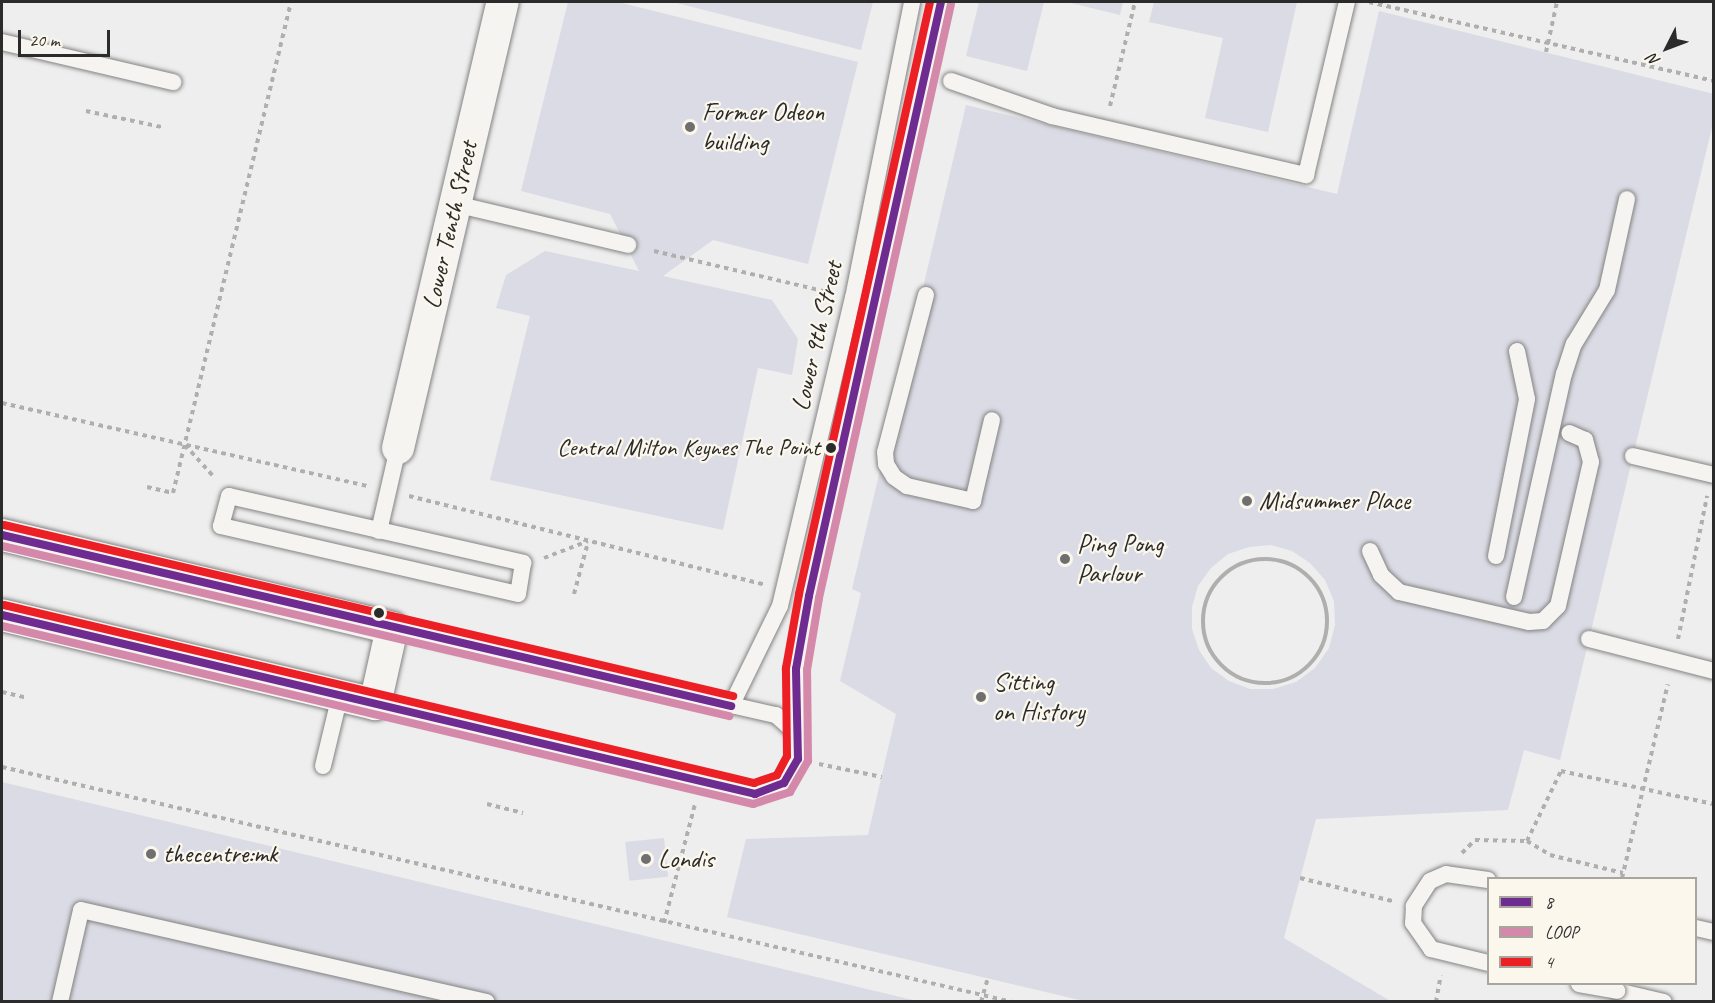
<!DOCTYPE html>
<style>
body{margin:0}
#map{position:relative;width:1715px;height:1003px;overflow:hidden;background:#eee;font-family:Caveat,sans-serif}
div>[style]{position:absolute}
.building>*{inset:0;background:#dadbe4;transform-origin:0 0}
.path>*{height:4px;margin-top:-2px;transform-origin:0;background:repeating-linear-gradient(90deg,#b0afad 0 4.5px,transparent 0 9px)}
.path>.ring{margin:-2px;padding:0;box-sizing:content-box;background:none;border:4px solid #b0afad;border-radius:50%}
.roads{filter:drop-shadow(0 0 2px #838383) drop-shadow(0 0 2px #838383)}
.lane>*{height:16px;margin:-8px;padding:0 8px;transform-origin:8px;border-radius:8px;background:#f5f4f1}
.street>*{height:32px;margin:-16px;padding:0 16px;transform-origin:16px;border-radius:16px;background:#f5f4f1}
.bridges{filter:drop-shadow(0 0 2px #838383) drop-shadow(0 0 2px #838383)}
.lane-bridge>*{height:16px;margin:-8px;padding:0 8px;transform-origin:8px;border-radius:8px;background:#f5f4f1}
.bus-1>*{height:8px;margin:-4px;padding:0 4px;transform-origin:4px;border-radius:4px;background:#6e2c91}
.bus-2>*{height:8px;margin:-4px;padding:0 4px;transform-origin:4px;border-radius:4px;background:#d489ab}
.bus-3>*{height:8px;margin:-4px;padding:0 4px;transform-origin:4px;border-radius:4px;background:#ec1f25}
.dots>*{width:16px;height:16px;translate:-50% -50%;box-sizing:border-box;border:3px solid #fbf7ec;border-radius:50%}
span{translate:-50% -50%;white-space:nowrap;text-align:center;line-height:1.15;-webkit-text-stroke:4.5px #fbf7ec;paint-order:stroke}
.bus-label{font-size:24px;color:#2b2b2b}
.right{translate:-100% -50%;text-align:right}
.poi-label{font-size:26px;color:#2b2b2b}
.left{translate:0 -50%;text-align:left}
.street-label{font-size:26px;color:#2b2b2b}
.frame{position:absolute;inset:0;border:3px solid #2b2b2b;pointer-events:none}
.legend{position:absolute;left:1487px;top:877px;width:210px;height:108px;box-sizing:border-box;background:#fbf7ec;border:2px solid #a8a59f;margin:0;padding:8px 10px;list-style:none;font-size:18px;color:#2b2b2b}
.legend li{display:flex;align-items:center;gap:12px;height:30px}
.legend b{width:30px;border:2px solid #a8a59f}
.north{position:absolute;left:1637px;top:18px;width:60px;height:60px;-webkit-text-stroke:4px #fbf7ec;paint-order:stroke;rotate:228deg;font-size:16px;font-weight:700;line-height:24px;text-align:center;color:#2b2b2b}
.north::after{content:'';display:block;margin:auto;width:21px;height:27px;background:#2b2b2b;clip-path:polygon(50% 0,100% 100%,50% 72%,0 100%)}
.scale{position:absolute;left:18px;top:30px;width:92px;height:27px;box-sizing:border-box;border:3px solid #2b2b2b;border-top:0;padding-left:8px;font-size:18px;line-height:21px;white-space:nowrap;color:#2b2b2b;-webkit-text-stroke:4px #fbf7ec;paint-order:stroke}
</style>
<div id="map">
<div class="building">
<i style="clip-path:polygon(568px 2px,618px 2px,858px 62px,808px 264px,713px 240px,663px 276px,772px 300px,798px 339px,792px 375px,758px 368px,723px 530px,490px 480px,530px 316px,496px 308px,506px 275px,545px 251px,639px 271px,610px 214px,521px 191px)"></i>
<i style="clip-path:polygon(673px 2px,873px 2px,861px 50px)"></i>
<i style="clip-path:polygon(979px 2px,1044px 2px,1027px 71px,966px 56px)"></i>
<i style="clip-path:polygon(1067px 2px,1123px 2px,1120px 15px)"></i>
<i style="clip-path:polygon(1154px 2px,1297px 2px,1268px 132px,1205px 118px,1223px 38px,1149px 22px)"></i>
<i style="clip-path:polygon(evenodd,1379px 11px,1714px 94px,1714px 119px,1560px 760px,1524px 750px,1508px 810px,1316px 819px,1284px 938px,1392px 1002px,1088px 1002px,727px 917px,746px 839px,868px 835px,896px 714px,840px 681px,861px 593px,852px 589px,966px 105px,1337px 194px,1379px 11px,1271px 545px,1292px 551px,1310px 563px,1325px 580px,1334px 601px,1335px 625px,1329px 648px,1315px 668px,1296px 682px,1273px 689px,1250px 689px,1229px 681px,1211px 668px,1199px 650px,1192px 629px,1192px 607px,1198px 586px,1211px 568px,1228px 554px,1249px 547px,1271px 545px)"></i>
<i style="clip-path:polygon(2px 782px,917px 1001px,917px 1002px,2px 1002px)"></i>
<i style="left:664px;top:838px;width:39px;height:39px;rotate:84deg"></i>
</div>
<div class="path">
<i style="left:1369px;top:2px;width:354px;rotate:12.9deg"></i>
<i style="left:1546px;top:52px;width:51px;rotate:-77.6deg"></i>
<i style="left:1110px;top:106px;width:107px;rotate:-76.5deg"></i>
<i style="left:86px;top:111px;width:78px;rotate:11.9deg"></i>
<i style="left:654px;top:251px;width:183px;rotate:13.3deg"></i>
<i style="left:2px;top:403px;width:374px;rotate:12.8deg"></i>
<i style="left:185px;top:445px;width:43px;rotate:47.8deg"></i>
<i style="left:147px;top:487px;width:27px;rotate:13deg"></i>
<i style="left:173px;top:493px;width:505px;rotate:-76.49deg"></i>
<i style="left:409px;top:496px;width:365px;rotate:14deg"></i>
<i style="left:544px;top:558px;width:47px;rotate:-21.1deg"></i>
<i class="ring" style="left:1203px;top:559px;width:120px;height:120px"></i>
<i style="left:574px;top:594px;width:54px;rotate:-74.9deg"></i>
<i style="left:1678px;top:639px;width:146px;rotate:-78.5deg"></i>
<i style="left:2px;top:692px;width:26px;rotate:13deg"></i>
<i style="left:819px;top:764px;width:64px;rotate:11.7deg"></i>
<i style="left:2px;top:767px;width:1038px;rotate:13.09deg"></i>
<i style="left:487px;top:804px;width:37px;rotate:14deg"></i>
<i style="left:1527px;top:841px;width:27px;rotate:31deg"></i>
<i style="left:1550px;top:855px;width:75px;rotate:13.9deg"></i>
<i style="left:1462px;top:853px;width:18px;rotate:-45deg"></i>
<i style="left:1475px;top:840px;width:52px;rotate:1.1deg"></i>
<i style="left:1527px;top:841px;width:78px;rotate:-64.1deg"></i>
<i style="left:1561px;top:771px;width:157px;rotate:12.2deg"></i>
<i style="left:1300px;top:878px;width:95px;rotate:14deg"></i>
<i style="left:1622px;top:878px;width:199px;rotate:-76.7deg"></i>
<i style="left:664px;top:923px;width:123px;rotate:-75.4deg"></i>
<i style="left:981px;top:1002px;width:25px;rotate:-74deg"></i>
<i style="left:1436px;top:1002px;width:27px;rotate:-80deg"></i>
</div>
<div class="roads">
<div class="lane">
<i style="left:2px;top:42px;width:176px;rotate:13.2deg"></i>
<i style="left:951px;top:81px;width:107px;rotate:19.1deg"></i>
<i style="left:1052px;top:116px;width:261px;rotate:13.1deg"></i>
<i style="left:1306px;top:175px;width:178px;rotate:-76.7deg"></i>
<i style="left:455px;top:204px;width:178px;rotate:13.3deg"></i>
<i style="left:926px;top:295px;width:162px;rotate:104.6deg"></i>
<i style="left:885px;top:452px;width:12px;rotate:85deg"></i>
<i style="left:886px;top:464px;width:15px;rotate:58deg"></i>
<i style="left:894px;top:477px;width:16px;rotate:35deg"></i>
<i style="left:907px;top:486px;width:68px;rotate:12.8deg"></i>
<i style="left:973px;top:501px;width:83px;rotate:-76.8deg"></i>
<i style="left:1633px;top:456px;width:83px;rotate:13.2deg"></i>
<i style="left:229px;top:496px;width:302px;rotate:12.8deg"></i>
<i style="left:523px;top:563px;width:31px;rotate:99deg"></i>
<i style="left:518px;top:594px;width:305px;rotate:-167.1deg"></i>
<i style="left:221px;top:526px;width:31px;rotate:-75deg"></i>
<i style="left:379px;top:531px;width:85px;rotate:-77.1deg"></i>
<i style="left:1370px;top:551px;width:26px;rotate:65deg"></i>
<i style="left:1381px;top:575px;width:25px;rotate:43deg"></i>
<i style="left:1399px;top:592px;width:133px;rotate:13deg"></i>
<i style="left:1529px;top:622px;width:14px;rotate:-4deg"></i>
<i style="left:1543px;top:621px;width:21px;rotate:-45deg"></i>
<i style="left:1558px;top:606px;width:148px;rotate:-77.1deg"></i>
<i style="left:1591px;top:462px;width:23px;rotate:-105deg"></i>
<i style="left:1585px;top:440px;width:17px;rotate:-156deg"></i>
<i style="left:1496px;top:556px;width:160px;rotate:-78.8deg"></i>
<i style="left:1527px;top:399px;width:49px;rotate:-101.8deg"></i>
<i style="left:1514px;top:597px;width:229px;rotate:-77.4deg"></i>
<i style="left:1564px;top:374px;width:32px;rotate:-72deg"></i>
<i style="left:1574px;top:344px;width:63px;rotate:-58.6deg"></i>
<i style="left:1607px;top:290px;width:93px;rotate:-77.6deg"></i>
<i style="left:392px;top:628px;width:394px;rotate:12.8deg"></i>
<i style="left:776px;top:715px;width:25px;rotate:42deg"></i>
<i style="left:1589px;top:639px;width:129px;rotate:14.4deg"></i>
<i style="left:375px;top:704px;width:391px;rotate:13.3deg"></i>
<i style="left:755px;top:794px;width:31px;rotate:-21deg"></i>
<i style="left:784px;top:783px;width:28px;rotate:-60deg"></i>
<i style="left:798px;top:759px;width:90px;rotate:-91.3deg"></i>
<i style="left:796px;top:669px;width:74px;rotate:-79.9deg"></i>
<i style="left:809px;top:596px;width:608px;rotate:-77.47deg"></i>
<i style="left:731px;top:706px;width:111px;rotate:-63.9deg"></i>
<i style="left:780px;top:606px;width:317px;rotate:-76.7deg"></i>
<i style="left:853px;top:298px;width:302px;rotate:-78.7deg"></i>
<i style="left:323px;top:766px;width:73px;rotate:-76.5deg"></i>
<i style="left:1488px;top:880px;width:42px;rotate:-171.9deg"></i>
<i style="left:1446px;top:874px;width:17px;rotate:156deg"></i>
<i style="left:1430px;top:881px;width:30px;rotate:123deg"></i>
<i style="left:1414px;top:906px;width:17px;rotate:93deg"></i>
<i style="left:1413px;top:923px;width:32px;rotate:55deg"></i>
<i style="left:1431px;top:949px;width:59px;rotate:13.8deg"></i>
<i style="left:1696px;top:928px;width:18px;rotate:13deg"></i>
<i style="left:1617px;top:991px;width:48px;rotate:13.2deg"></i>
<i style="left:60px;top:1002px;width:94px;rotate:-77.1deg"></i>
<i style="left:81px;top:910px;width:416px;rotate:12.8deg"></i>
</div>
<div class="street">
<i style="left:398px;top:448px;width:458px;rotate:-76.8deg"></i>
<i style="left:2px;top:535px;width:401px;rotate:13.4deg"></i>
<i style="left:392px;top:628px;width:78px;rotate:102.6deg"></i>
<i style="left:375px;top:704px;width:383px;rotate:-166.6deg"></i>
</div>
</div>
<div class="bridges">
<div class="lane-bridge">
<i style="left:1579px;top:984px;width:39px;rotate:10deg"></i>
</div>
</div>
<div class="bus-1">
<i style="left:2px;top:535px;width:749px;rotate:13.2deg"></i>
<i style="left:2px;top:615px;width:774px;rotate:13.37deg"></i>
<i style="left:755px;top:794px;width:31px;rotate:-21deg"></i>
<i style="left:784px;top:783px;width:28px;rotate:-60deg"></i>
<i style="left:798px;top:759px;width:90px;rotate:-91.3deg"></i>
<i style="left:796px;top:669px;width:74px;rotate:-79.9deg"></i>
<i style="left:809px;top:596px;width:608px;rotate:-77.47deg"></i>
</div>
<div class="bus-2">
<i style="left:2px;top:546px;width:747px;rotate:13.16deg"></i>
<i style="left:2px;top:626px;width:772px;rotate:13.33deg"></i>
<i style="left:753px;top:804px;width:39px;rotate:-18deg"></i>
<i style="left:790px;top:792px;width:36px;rotate:-60deg"></i>
<i style="left:808px;top:761px;width:91px;rotate:-90.6deg"></i>
<i style="left:807px;top:670px;width:73px;rotate:-80.5deg"></i>
<i style="left:819px;top:598px;width:608px;rotate:-77.47deg"></i>
</div>
<div class="bus-3">
<i style="left:4px;top:525px;width:749px;rotate:13.2deg"></i>
<i style="left:4px;top:605px;width:771px;rotate:13.35deg"></i>
<i style="left:754px;top:783px;width:24px;rotate:-19deg"></i>
<i style="left:777px;top:775px;width:21px;rotate:-62deg"></i>
<i style="left:787px;top:756px;width:88px;rotate:-90.7deg"></i>
<i style="left:786px;top:668px;width:75px;rotate:-80deg"></i>
<i style="left:799px;top:594px;width:606px;rotate:-77.52deg"></i>
</div>
<div class="dots">
<i style="left:690px;top:127px;background:#6f6f6f"></i>
<i style="left:831px;top:448px;background:#2b2b2b"></i>
<i style="left:1247px;top:501px;background:#6f6f6f"></i>
<i style="left:1065px;top:559px;background:#6f6f6f"></i>
<i style="left:379px;top:613px;background:#2b2b2b"></i>
<i style="left:981px;top:697px;background:#6f6f6f"></i>
<i style="left:151px;top:854px;background:#6f6f6f"></i>
<i style="left:646px;top:859px;background:#6f6f6f"></i>
</div>
<div class="bus-label">
<span class="right" style="left:820px;top:448px">Central Milton Keynes The Point</span>
</div>
<div class="poi-label">
<span class="left" style="left:702px;top:127px">Former Odeon<br>building</span>
<span class="left" style="left:1259px;top:501px">Midsummer Place</span>
<span class="left" style="left:1077px;top:559px">Ping Pong<br>Parlour</span>
<span class="left" style="left:993px;top:697px">Sitting<br>on History</span>
<span class="left" style="left:163px;top:854px">thecentre:mk</span>
<span class="left" style="left:658px;top:859px">Londis</span>
</div>
<div class="street-label">
<span style="left:450px;top:225px;rotate:-77deg">Lower Tenth Street</span>
<span style="left:817px;top:336px;rotate:-77deg">Lower 9th Street</span>
</div>
<div class="frame"></div>
<ul class="legend">
<li><b style="height:8px;background:#6e2c91"></b>8</li>
<li><b style="height:8px;background:#d489ab"></b>LOOP</li>
<li><b style="height:8px;background:#ec1f25"></b>4</li>
</ul>
<div class="north">N</div>
<div class="scale">20 m</div>
</div>
